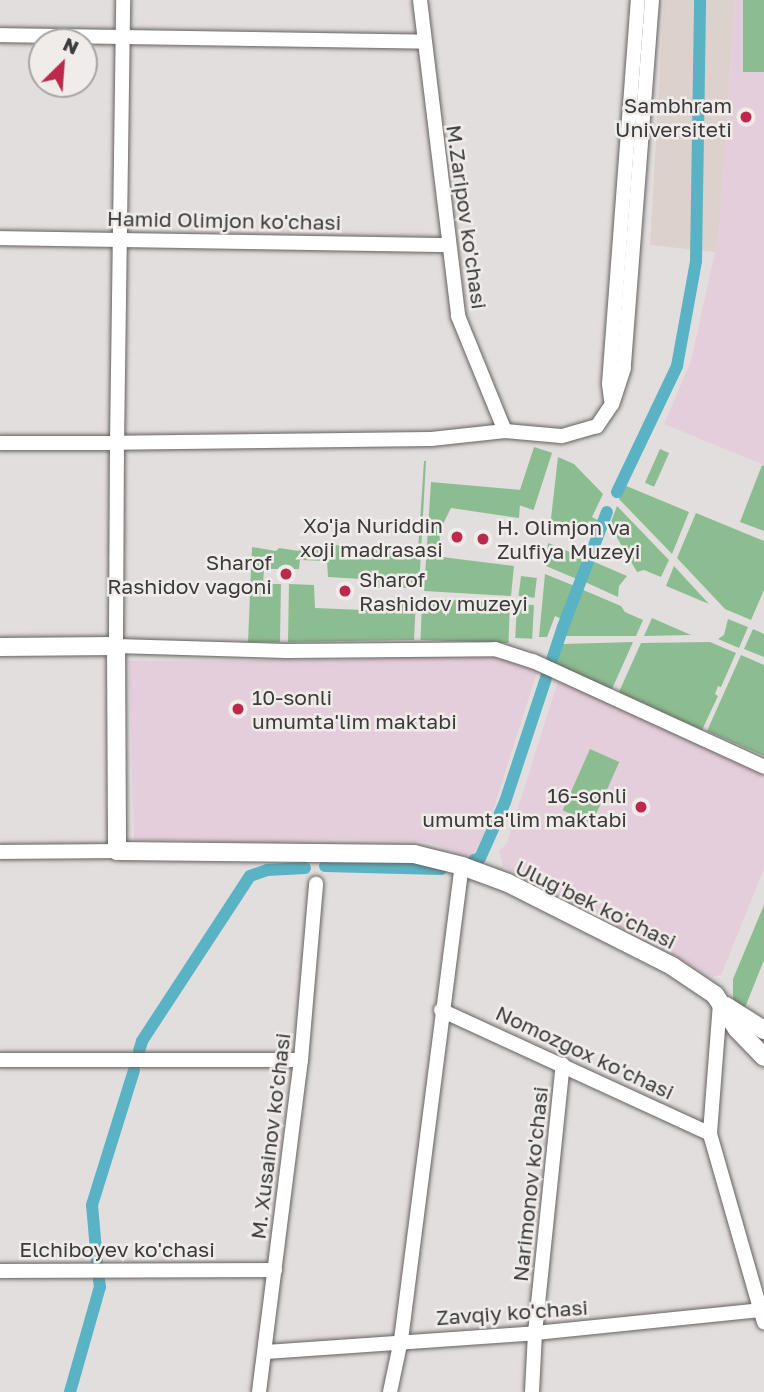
<!DOCTYPE html>
<style>
body{margin:0}
#map{position:relative;width:764px;height:1392px;overflow:hidden;background:#e2dedd;font-family:"Golos Text",sans-serif}
div>[style]{position:absolute}
.built>*{inset:0;background:#ddd1cd}
.education>*{inset:0;background:#e5cedb}
.green>*{inset:0;background:#8cbd90;transform-origin:0 0}
.canal>*{height:12px;margin:-6px;padding:0 6px;transform-origin:6px;border-radius:6px;background:#59b3c4}
.roads{filter:drop-shadow(0 0 2px #656261) drop-shadow(0 0 2px #656261)}
.minor>*{height:14px;margin:-7px;padding:0 7px;transform-origin:7px;border-radius:7px;background:#fff}
.major>*{height:18px;margin:-9px;padding:0 9px;transform-origin:9px;border-radius:9px;background:#fff}
.dots>*{width:19px;height:19px;translate:-50% -50%;box-sizing:border-box;border:4px solid #efecea;border-radius:50%}
span{translate:-50% -50%;white-space:nowrap;text-align:center;line-height:1.15;-webkit-text-stroke:5px #efecea;paint-order:stroke}
.poi-label{font-size:21px;color:#3c3a3a}
.right{translate:-100% -50%;text-align:right}
.left{translate:0 -50%;text-align:left}
.street-label{font-size:21px;color:#3c3a3a}
.north{position:absolute;left:28px;top:28px;width:70px;height:70px;box-sizing:border-box;background:#efecea;border:2px solid #a7a5a4;border-radius:50%;rotate:25deg;font-size:19px;font-weight:700;line-height:28px;text-align:center;color:#3c3a3a}
.north::after{content:'';display:block;margin:auto;width:24px;height:32px;background:#bb2a4c;clip-path:polygon(50% 0,100% 100%,50% 72%,0 100%)}
</style>
<div id="map">
<div class="built">
<i style="clip-path:polygon(664px 0,735px 0,719px 234px,715px 252px,650px 245px)"></i>
</div>
<div class="education">
<i style="clip-path:polygon(735px 0,764px 0,764px 465px,664px 424px,691px 361px,719px 234px)"></i>
<i style="clip-path:polygon(497px 653px,537px 672px,488px 827px,472px 857px,428px 842px,342px 839px,262px 843px,134px 839px,129px 661px,347px 660px)"></i>
<i style="clip-path:polygon(558px 681px,764px 771px,764px 869px,721px 975px,713px 977px,503px 866px,499px 851px,507px 843px)"></i>
</div>
<div class="green">
<i style="left:743px;top:0;width:21px;height:72px"></i>
<i style="left:534px;top:447px;width:19px;height:60px;rotate:18deg"></i>
<i style="left:660px;top:449px;width:10px;height:37px;rotate:24deg"></i>
<i style="clip-path:polygon(558px 457px,574px 464px,603px 494px,592px 517px,601px 522px,549px 536px)"></i>
<i style="clip-path:polygon(424px 461px,426px 461px,419px 588px,378px 588px,378px 580px,328px 577px,327px 561px,300px 560px,299px 569px,264px 569px,263px 584px,281px 584px,280px 642px,248px 642px,252px 547px,276px 551px,279px 548px,299px 551px,301px 547px,323px 551px,328px 544px,413px 555px,418px 551px)"></i>
<i style="clip-path:polygon(762px 465px,764px 466px,764px 531px,740px 522px)"></i>
<i style="clip-path:polygon(431px 482px,521px 490px,519px 518px,451px 508px,439px 532px,442px 557px,514px 566px,511px 596px,424px 591px)"></i>
<i style="clip-path:polygon(624px 485px,689px 512px,672px 554px,619px 499px)"></i>
<i style="clip-path:polygon(617px 506px,669px 560px,661px 577px,644px 570px,637px 572px,608px 522px,611px 522px)"></i>
<i style="clip-path:polygon(696px 513px,764px 541px,764px 590px,751px 620px,725px 609px,677px 558px)"></i>
<i style="clip-path:polygon(548px 543px,587px 559px,579px 580px,546px 566px)"></i>
<i style="clip-path:polygon(592px 561px,627px 576px,619px 586px,618px 597px,585px 582px)"></i>
<i style="clip-path:polygon(674px 566px,709px 604px,666px 586px)"></i>
<i style="clip-path:polygon(545px 574px,577px 587px,564px 620px,555px 616px,547px 637px,539px 637px)"></i>
<i style="left:521px;top:576px;width:16px;height:20px;rotate:7deg"></i>
<i style="clip-path:polygon(289px 584px,314px 585px,315px 608px,386px 611px,388px 599px,416px 600px,414px 640px,288px 642px)"></i>
<i style="clip-path:polygon(581px 589px,621px 606px,625px 612px,643px 620px,636px 636px,565px 636px)"></i>
<i style="left:422px;top:599px;width:88px;height:41px;rotate:2deg"></i>
<i style="left:517px;top:604px;width:17px;height:34px;rotate:3deg"></i>
<i style="clip-path:polygon(652px 618px,691px 635px,644px 636px)"></i>
<i style="clip-path:polygon(728px 619px,748px 627px,739px 648px,718px 639px,724px 635px)"></i>
<i style="clip-path:polygon(753px 629px,764px 634px,764px 657px,744px 649px)"></i>
<i style="clip-path:polygon(633px 642px,612px 689px,555px 665px,563px 644px)"></i>
<i style="clip-path:polygon(710px 642px,736px 653px,721px 687px,718px 686px,715px 694px,718px 696px,702px 730px,619px 692px,641px 643px)"></i>
<i style="clip-path:polygon(741px 655px,764px 665px,764px 756px,707px 731px)"></i>
<i style="left:590px;top:749px;width:32px;height:67px;rotate:24deg"></i>
<i style="clip-path:polygon(764px 905px,764px 960px,744px 1010px,733px 998px,733px 979px)"></i>
</div>
<div class="canal">
<i style="left:617px;top:492px;width:140px;rotate:-64.5deg"></i>
<i style="left:677px;top:366px;width:107px;rotate:-79.7deg"></i>
<i style="left:696px;top:261px;width:261px;rotate:-89.1deg"></i>
<i style="left:474px;top:860px;width:6px;rotate:-18deg"></i>
<i style="left:480px;top:858px;width:61px;rotate:-65.9deg"></i>
<i style="left:505px;top:802px;width:184px;rotate:-71.7deg"></i>
<i style="left:563px;top:627px;width:123px;rotate:-69.1deg"></i>
<i style="left:325px;top:866px;width:116px;rotate:1.5deg"></i>
<i style="left:139px;top:1051px;width:10px;rotate:-73deg"></i>
<i style="left:142px;top:1041px;width:197px;rotate:-56.8deg"></i>
<i style="left:250px;top:876px;width:18px;rotate:-19deg"></i>
<i style="left:267px;top:870px;width:38px;rotate:-3deg"></i>
<i style="left:97px;top:1261px;width:56px;rotate:-95.1deg"></i>
<i style="left:92px;top:1205px;width:141px;rotate:-72.7deg"></i>
<i style="left:70px;top:1392px;width:109px;rotate:-74.1deg"></i>
<i style="left:100px;top:1287px;width:7px;rotate:-98deg"></i>
</div>
<div class="roads">
<div class="minor">
<i style="left:420px;top:0;width:318px;rotate:83.1deg"></i>
<i style="left:458px;top:316px;width:124px;rotate:67.8deg"></i>
<i style="left:652px;top:0;width:369px;rotate:94.4deg"></i>
<i style="left:624px;top:368px;width:38px;rotate:108deg"></i>
<i style="left:612px;top:404px;width:27px;rotate:124deg"></i>
<i style="left:597px;top:426px;width:37px;rotate:164deg"></i>
<i style="left:561px;top:436px;width:56px;rotate:-174.9deg"></i>
<i style="left:505px;top:431px;width:74px;rotate:173.8deg"></i>
<i style="left:431px;top:439px;width:314px;rotate:179.3deg"></i>
<i style="left:117px;top:443px;width:203px;rotate:90.3deg"></i>
<i style="left:116px;top:646px;width:170px;rotate:1.7deg"></i>
<i style="left:286px;top:651px;width:209px;rotate:-0.5deg"></i>
<i style="left:495px;top:649px;width:40px;rotate:18deg"></i>
<i style="left:533px;top:661px;width:254px;rotate:24.6deg"></i>
<i style="left:0;top:35px;width:424px;rotate:0.9deg"></i>
<i style="left:0;top:238px;width:448px;rotate:0.9deg"></i>
<i style="left:611px;top:400px;width:16px;rotate:-97deg"></i>
<i style="left:609px;top:384px;width:385px;rotate:-85.7deg"></i>
<i style="left:0;top:443px;width:117px"></i>
<i style="left:117px;top:443px;width:443px;rotate:-89.2deg"></i>
<i style="left:0;top:852px;width:117px;rotate:-0.5deg"></i>
<i style="left:720px;top:1003px;width:131px;rotate:94.4deg"></i>
<i style="left:710px;top:1134px;width:196px;rotate:74deg"></i>
<i style="left:441px;top:1010px;width:296px;rotate:24.7deg"></i>
<i style="left:0;top:1060px;width:301px"></i>
<i style="left:0;top:1271px;width:275px;rotate:-0.2deg"></i>
<i style="left:266px;top:1352px;width:270px;rotate:-4deg"></i>
<i style="left:535px;top:1333px;width:227px;rotate:-5.8deg"></i>
<i style="left:259px;top:1392px;width:335px;rotate:-82.8deg"></i>
<i style="left:301px;top:1060px;width:177px;rotate:-85.1deg"></i>
<i style="left:390px;top:1392px;width:53px;rotate:-78.1deg"></i>
<i style="left:401px;top:1340px;width:478px;rotate:-82.7deg"></i>
<i style="left:532px;top:1392px;width:59px;rotate:-87.1deg"></i>
<i style="left:535px;top:1333px;width:270px;rotate:-84.1deg"></i>
</div>
<div class="major">
<i style="left:0;top:647px;width:116px;rotate:-0.5deg"></i>
<i style="left:116px;top:646px;width:205px;rotate:89.7deg"></i>
<i style="left:117px;top:851px;width:297px;rotate:0.6deg"></i>
<i style="left:414px;top:854px;width:49px;rotate:14deg"></i>
<i style="left:462px;top:866px;width:49px;rotate:20.3deg"></i>
<i style="left:508px;top:883px;width:184px;rotate:26.8deg"></i>
<i style="left:672px;top:966px;width:52px;rotate:34deg"></i>
<i style="left:715px;top:995px;width:40px;rotate:57.1deg"></i>
<i style="left:737px;top:1029px;width:39px;rotate:46deg"></i>
<i style="left:726px;top:1006px;width:45px;rotate:32.3deg"></i>
</div>
</div>
<div class="dots">
<i style="left:746px;top:117px;background:#bb2a4c"></i>
<i style="left:457px;top:537px;background:#bb2a4c"></i>
<i style="left:483px;top:539px;background:#bb2a4c"></i>
<i style="left:286px;top:574px;background:#bb2a4c"></i>
<i style="left:345px;top:591px;background:#bb2a4c"></i>
<i style="left:238px;top:709px;background:#bb2a4c"></i>
<i style="left:641px;top:807px;background:#bb2a4c"></i>
</div>
<div class="poi-label">
<span class="right" style="left:732px;top:117px">Sambhram<br>Universiteti</span>
<span class="right" style="left:443px;top:537px">Xo'ja Nuriddin<br>xoji madrasasi</span>
<span class="left" style="left:497px;top:539px">H. Olimjon va<br>Zulfiya Muzeyi</span>
<span class="right" style="left:272px;top:574px">Sharof<br>Rashidov vagoni</span>
<span class="left" style="left:359px;top:591px">Sharof<br>Rashidov muzeyi</span>
<span class="left" style="left:252px;top:709px">10-sonli<br>umumta'lim maktabi</span>
<span class="right" style="left:627px;top:807px">16-sonli<br>umumta'lim maktabi</span>
</div>
<div class="street-label">
<span style="left:467px;top:217px;rotate:82deg">M.Zaripov ko'chasi</span>
<span style="left:224px;top:220px;rotate:1deg">Hamid Olimjon ko'chasi</span>
<span style="left:596px;top:904px;rotate:26deg">Ulug'bek ko'chasi</span>
<span style="left:585px;top:1052px;rotate:25deg">Nomozgox ko'chasi</span>
<span style="left:270px;top:1136px;rotate:-83deg">M. Xusainov ko'chasi</span>
<span style="left:530px;top:1184px;rotate:-84deg">Narimonov ko'chasi</span>
<span style="left:117px;top:1249px">Elchiboyev ko'chasi</span>
<span style="left:512px;top:1312px;rotate:-4deg">Zavqiy ko'chasi</span>
</div>
<div class="north">N</div>
</div>
